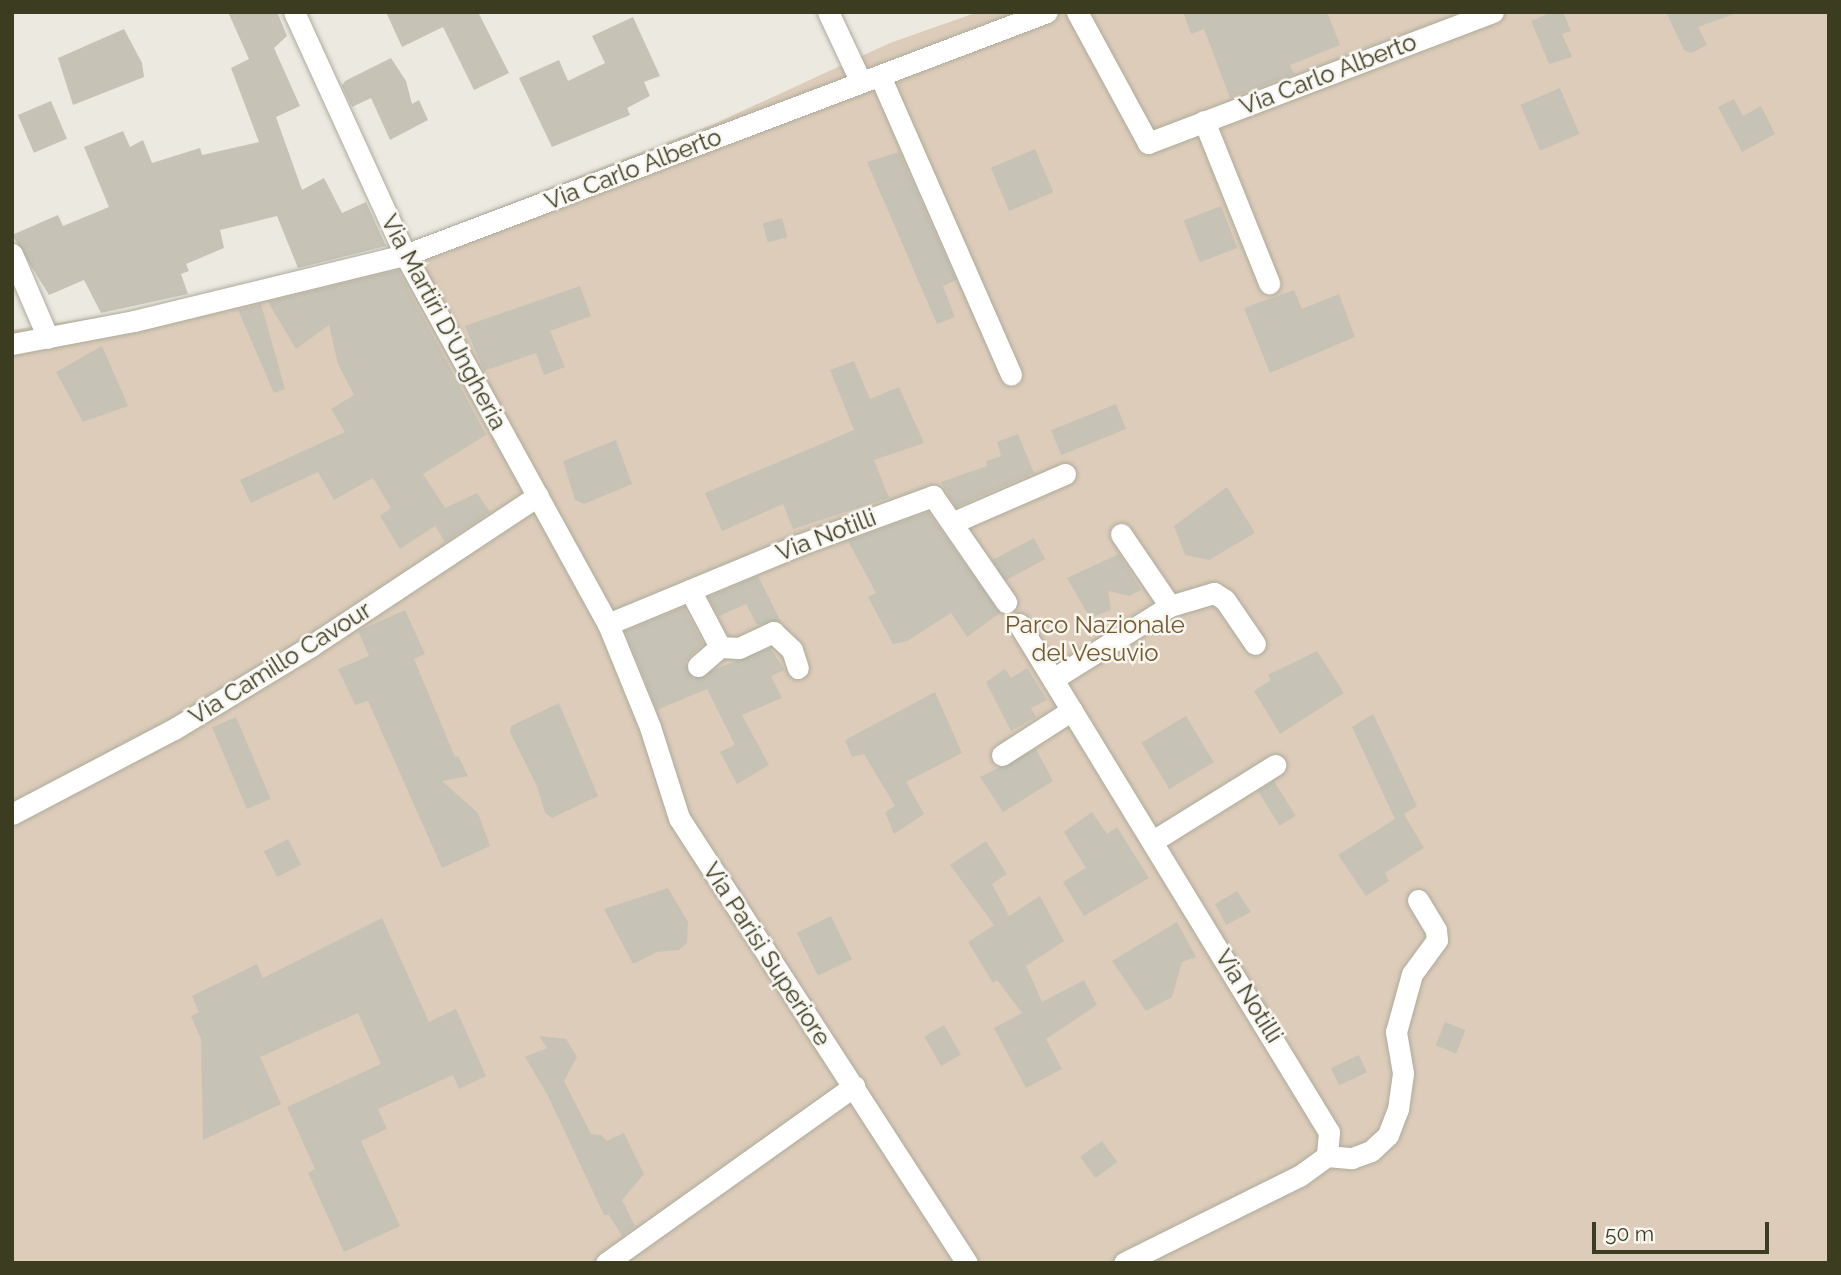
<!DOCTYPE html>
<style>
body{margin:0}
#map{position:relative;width:1841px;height:1275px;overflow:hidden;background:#ebe9e0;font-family:Raleway,sans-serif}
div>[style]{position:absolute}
.green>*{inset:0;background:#ddccb9}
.building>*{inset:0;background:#c6c3b6;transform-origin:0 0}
.roads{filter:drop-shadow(0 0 2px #acab9b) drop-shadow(0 0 2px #acab9b)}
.street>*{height:21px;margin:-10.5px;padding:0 10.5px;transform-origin:10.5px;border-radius:10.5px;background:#fff}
.secondary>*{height:21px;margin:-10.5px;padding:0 10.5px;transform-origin:10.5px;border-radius:10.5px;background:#fff}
span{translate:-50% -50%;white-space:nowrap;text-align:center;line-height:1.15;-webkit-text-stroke:5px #f8f6f1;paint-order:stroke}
.street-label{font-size:24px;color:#3c3c21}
.park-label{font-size:24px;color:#73592b}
.frame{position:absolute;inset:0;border:14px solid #3c3c21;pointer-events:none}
.scale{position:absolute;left:1592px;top:1222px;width:177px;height:32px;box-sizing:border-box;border:4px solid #3c3c21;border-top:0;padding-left:9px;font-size:21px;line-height:24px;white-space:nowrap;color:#3c3c21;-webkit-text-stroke:5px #f8f6f1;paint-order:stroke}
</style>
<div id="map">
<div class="green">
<i style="clip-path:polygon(978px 12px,1829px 12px,1829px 1263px,12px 1263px,12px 330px,143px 310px,387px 251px,714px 124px,890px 43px)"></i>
</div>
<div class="building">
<i style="clip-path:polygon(228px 12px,277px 12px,287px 36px,274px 48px,300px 106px,276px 117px,302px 190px,324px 178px,342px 213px,366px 202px,386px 246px,298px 268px,277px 216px,220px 230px,224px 248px,186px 264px,189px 271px,181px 274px,188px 294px,101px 313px,84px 280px,49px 295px,12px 235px,58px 215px,63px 226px,109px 207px,84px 147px,123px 131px,130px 147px,143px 140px,152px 163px,200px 148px,202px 155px,259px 142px,231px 68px,249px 59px)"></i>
<i style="clip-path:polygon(386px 12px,478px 12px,509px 73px,474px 90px,443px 27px,402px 47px)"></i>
<i style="clip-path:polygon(1183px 12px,1327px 12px,1340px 45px,1290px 65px,1294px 74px,1230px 98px,1204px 29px,1191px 34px)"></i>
<i style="clip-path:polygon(1552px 12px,1563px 12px,1571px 31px,1562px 34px,1572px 57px,1549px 64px,1531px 21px)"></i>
<i style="clip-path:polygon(1666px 12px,1733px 12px,1734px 14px,1698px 27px,1707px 45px,1691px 53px,1684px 50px)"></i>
<i style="clip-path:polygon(633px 17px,660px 76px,644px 82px,650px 96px,627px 108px,630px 115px,552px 147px,519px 78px,559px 60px,568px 81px,605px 63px,592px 36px)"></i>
<i style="clip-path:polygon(124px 29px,142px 63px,144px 77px,73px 105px,58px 58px)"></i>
<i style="clip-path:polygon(391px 58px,406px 81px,412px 104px,419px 100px,428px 120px,390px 140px,371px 98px,352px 107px,342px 86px,345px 81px)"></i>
<i style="left:1560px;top:88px;width:50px;height:43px;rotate:67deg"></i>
<i style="clip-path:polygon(1734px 99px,1743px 116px,1761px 106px,1775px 134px,1742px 152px,1718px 107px)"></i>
<i style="left:51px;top:101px;width:41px;height:36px;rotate:67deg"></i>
<i style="left:1035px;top:149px;width:47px;height:48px;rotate:67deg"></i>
<i style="clip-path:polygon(899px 152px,956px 280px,943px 286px,955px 317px,937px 324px,867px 162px)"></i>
<i style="left:1221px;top:206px;width:45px;height:40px;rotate:69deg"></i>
<i style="left:782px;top:218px;width:20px;height:20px;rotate:75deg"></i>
<i style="clip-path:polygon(398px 270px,486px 435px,423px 474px,445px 508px,477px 493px,490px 512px,445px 542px,435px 526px,400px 549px,380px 516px,391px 508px,373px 478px,334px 500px,318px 472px,251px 503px,240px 480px,345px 432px,331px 409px,354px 395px,338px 364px,329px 325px,296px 349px,268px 302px)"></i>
<i style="clip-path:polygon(580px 286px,591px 316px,550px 331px,565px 367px,544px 375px,536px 353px,484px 371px,465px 326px)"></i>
<i style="clip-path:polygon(1294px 290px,1302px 309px,1339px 294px,1355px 337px,1270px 373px,1244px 308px)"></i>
<i style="clip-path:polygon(261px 304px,285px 389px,274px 393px,238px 310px)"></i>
<i style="clip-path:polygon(102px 346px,128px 406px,83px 422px,56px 372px)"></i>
<i style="clip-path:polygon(854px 361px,870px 399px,899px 387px,924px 443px,874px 460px,889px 498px,793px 529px,783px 504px,722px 531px,705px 493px,854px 430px,830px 370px)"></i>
<i style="left:1116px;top:404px;width:27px;height:70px;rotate:68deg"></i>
<i style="clip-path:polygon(1018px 434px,1034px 473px,956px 507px,941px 482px,987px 466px,986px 461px,1001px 456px,997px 442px)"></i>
<i style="clip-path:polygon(616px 440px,632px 484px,584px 504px,575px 500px,563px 461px)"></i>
<i style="clip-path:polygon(1227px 487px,1255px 533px,1209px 560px,1185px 555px,1174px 526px)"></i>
<i style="clip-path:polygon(928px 512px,1000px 613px,967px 637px,951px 613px,907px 641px,893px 644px,868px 597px,876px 593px,848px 541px)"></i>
<i style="left:1034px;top:538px;width:24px;height:47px;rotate:62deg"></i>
<i style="clip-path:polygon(1119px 554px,1141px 590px,1129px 596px,1108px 591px,1111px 610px,1090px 618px,1067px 578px)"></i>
<i style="clip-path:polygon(758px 576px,781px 622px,757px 625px,746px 604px,719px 616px,708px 597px)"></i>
<i style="clip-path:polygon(684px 607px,703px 644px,685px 662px,693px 678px,770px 648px,785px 670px,771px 676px,782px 698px,742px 715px,769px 765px,737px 784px,720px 752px,735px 745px,707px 689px,657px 710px,625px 631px)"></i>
<i style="clip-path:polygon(405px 610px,425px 654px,414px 659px,455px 757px,458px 756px,468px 776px,442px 781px,478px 813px,490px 846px,442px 868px,368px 701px,355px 705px,338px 669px,369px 656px,358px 631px)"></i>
<i style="clip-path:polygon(1317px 651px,1344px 693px,1280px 734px,1254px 691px,1271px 680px,1268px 675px)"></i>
<i style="clip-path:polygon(1027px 668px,1047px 700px,1031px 708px,1036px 717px,1011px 731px,986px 682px,1005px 669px,1011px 678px)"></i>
<i style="clip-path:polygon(935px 692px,962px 753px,906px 782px,924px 814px,894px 834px,885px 812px,895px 806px,864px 754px,852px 757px,845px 740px)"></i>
<i style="clip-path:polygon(559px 703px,598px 796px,552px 818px,545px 813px,537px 786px,510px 732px,511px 726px)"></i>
<i style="clip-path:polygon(1373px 714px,1417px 806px,1404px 814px,1424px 848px,1385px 873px,1389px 881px,1366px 896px,1338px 855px,1395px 819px,1352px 727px)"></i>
<i style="left:1186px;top:716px;width:54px;height:52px;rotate:59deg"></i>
<i style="left:236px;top:717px;width:89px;height:26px;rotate:67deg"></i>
<i style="clip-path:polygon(1036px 749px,1053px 781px,1003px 812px,980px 777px)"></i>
<i style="left:1274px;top:781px;width:41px;height:19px;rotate:58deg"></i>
<i style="clip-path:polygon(1092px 812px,1107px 834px,1117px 827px,1149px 878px,1084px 916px,1063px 882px,1086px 868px,1064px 832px)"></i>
<i style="left:288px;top:839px;width:29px;height:27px;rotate:63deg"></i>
<i style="clip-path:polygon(986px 841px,1007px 874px,992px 884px,1009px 916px,1040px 896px,1064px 941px,1026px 966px,1042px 1002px,1084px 980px,1097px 1005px,1046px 1039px,1062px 1069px,1026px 1088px,994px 1028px,1022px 1013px,997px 980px,993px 983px,968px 942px,994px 925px,950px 865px)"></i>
<i style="clip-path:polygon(668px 888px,688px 922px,687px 943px,679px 950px,657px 952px,633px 964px,604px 909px)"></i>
<i style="clip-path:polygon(1237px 891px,1251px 912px,1226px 925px,1215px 904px)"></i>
<i style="left:831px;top:916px;width:48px;height:38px;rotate:64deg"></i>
<i style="clip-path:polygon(382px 918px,429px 1022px,456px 1009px,486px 1076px,459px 1089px,453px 1075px,378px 1109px,387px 1129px,361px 1141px,400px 1226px,344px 1252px,308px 1173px,315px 1169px,287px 1107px,381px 1064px,358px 1013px,260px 1057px,281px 1104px,203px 1140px,201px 1039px,191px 1016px,199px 1012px,192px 996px,257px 964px,263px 978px)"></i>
<i style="clip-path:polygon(1177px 922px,1196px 957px,1182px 962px,1172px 997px,1146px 1011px,1112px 961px)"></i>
<i style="left:1445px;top:1022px;width:22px;height:25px;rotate:22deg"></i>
<i style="left:944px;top:1025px;width:34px;height:23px;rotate:60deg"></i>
<i style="clip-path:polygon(539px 1036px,566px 1039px,577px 1057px,564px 1081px,591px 1134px,601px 1135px,607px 1141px,624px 1133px,644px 1174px,622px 1200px,635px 1226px,622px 1236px,609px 1215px,604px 1215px,547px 1094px,525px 1057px,547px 1048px)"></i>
<i style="left:1359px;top:1055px;width:19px;height:31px;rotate:65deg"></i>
<i style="left:1102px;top:1141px;width:26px;height:27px;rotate:54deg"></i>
</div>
<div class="roads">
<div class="street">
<i style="left:294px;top:12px;width:267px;rotate:65.4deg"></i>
<i style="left:405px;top:255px;width:421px;rotate:61.2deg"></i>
<i style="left:608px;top:624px;width:111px;rotate:67.8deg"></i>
<i style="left:650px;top:727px;width:96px;rotate:72.3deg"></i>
<i style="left:679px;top:818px;width:530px;rotate:57.09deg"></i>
<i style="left:828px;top:12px;width:77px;rotate:64.8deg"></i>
<i style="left:1077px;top:12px;width:149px;rotate:61.5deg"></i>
<i style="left:1148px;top:143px;width:369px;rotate:-20.8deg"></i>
<i style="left:880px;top:76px;width:326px;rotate:66.3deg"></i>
<i style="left:1204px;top:121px;width:175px;rotate:68.1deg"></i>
<i style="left:12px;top:254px;width:91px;rotate:66.8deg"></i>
<i style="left:954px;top:522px;width:121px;rotate:-23.4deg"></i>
<i style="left:1121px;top:534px;width:87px;rotate:55.8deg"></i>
<i style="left:690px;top:590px;width:64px;rotate:62.2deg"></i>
<i style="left:720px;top:647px;width:19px;rotate:3deg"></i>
<i style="left:739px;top:648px;width:38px;rotate:-25deg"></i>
<i style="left:773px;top:632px;width:26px;rotate:43deg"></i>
<i style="left:792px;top:650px;width:19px;rotate:72deg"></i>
<i style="left:608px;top:624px;width:207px;rotate:-22.5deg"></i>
<i style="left:799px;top:545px;width:143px;rotate:-20.1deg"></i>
<i style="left:933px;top:496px;width:129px;rotate:55.4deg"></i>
<i style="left:1019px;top:624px;width:595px;rotate:58.61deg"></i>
<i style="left:1329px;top:1132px;width:24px;rotate:95deg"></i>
<i style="left:1327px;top:1156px;width:34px;rotate:144deg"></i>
<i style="left:1299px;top:1176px;width:195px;rotate:153.6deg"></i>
<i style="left:698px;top:666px;width:29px;rotate:-41deg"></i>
<i style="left:1053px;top:679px;width:138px;rotate:-32deg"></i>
<i style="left:1170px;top:606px;width:46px;rotate:-16.5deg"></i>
<i style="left:1214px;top:593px;width:13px;rotate:32deg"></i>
<i style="left:1225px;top:600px;width:53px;rotate:55.7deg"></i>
<i style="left:1002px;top:755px;width:83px;rotate:-32.7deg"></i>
<i style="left:12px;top:814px;width:183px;rotate:-27.7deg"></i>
<i style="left:174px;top:729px;width:160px;rotate:-31.2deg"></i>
<i style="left:311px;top:646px;width:272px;rotate:-33.5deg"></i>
<i style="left:1153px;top:841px;width:144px;rotate:-31.9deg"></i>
<i style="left:1327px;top:1156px;width:25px;rotate:5deg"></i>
<i style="left:1352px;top:1158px;width:20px;rotate:-20deg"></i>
<i style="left:1371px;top:1151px;width:23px;rotate:-43deg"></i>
<i style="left:1388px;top:1135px;width:28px;rotate:-69deg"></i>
<i style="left:1398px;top:1109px;width:36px;rotate:-82deg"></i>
<i style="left:1403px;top:1073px;width:42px;rotate:-99.7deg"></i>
<i style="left:1396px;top:1032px;width:60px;rotate:-74.6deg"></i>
<i style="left:1412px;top:974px;width:42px;rotate:-53.7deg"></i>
<i style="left:1437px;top:940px;width:10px;rotate:-96deg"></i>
<i style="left:1436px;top:930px;width:35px;rotate:-121deg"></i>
<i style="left:606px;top:1263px;width:305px;rotate:-35.5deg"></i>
</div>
<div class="secondary">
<i style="left:12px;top:344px;width:124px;rotate:-10.7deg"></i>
<i style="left:134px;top:321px;width:279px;rotate:-13.7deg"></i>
<i style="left:405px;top:255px;width:686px;rotate:-20.73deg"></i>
</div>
</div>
<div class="street-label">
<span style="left:1328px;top:74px;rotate:-21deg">Via Carlo Alberto</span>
<span style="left:633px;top:169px;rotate:-21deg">Via Carlo Alberto</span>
<span style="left:444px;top:322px;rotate:62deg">Via Martiri D'Ungheria</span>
<span style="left:826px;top:535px;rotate:-21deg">Via Notilli</span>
<span style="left:280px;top:663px;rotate:-32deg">Via Camillo Cavour</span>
<span style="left:767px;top:954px;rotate:57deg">Via Parisi Superiore</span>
<span style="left:1249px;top:996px;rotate:58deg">Via Notilli</span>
</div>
<div class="park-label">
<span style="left:1095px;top:639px">Parco Nazionale<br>del Vesuvio</span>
</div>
<div class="frame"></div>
<div class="scale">50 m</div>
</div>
